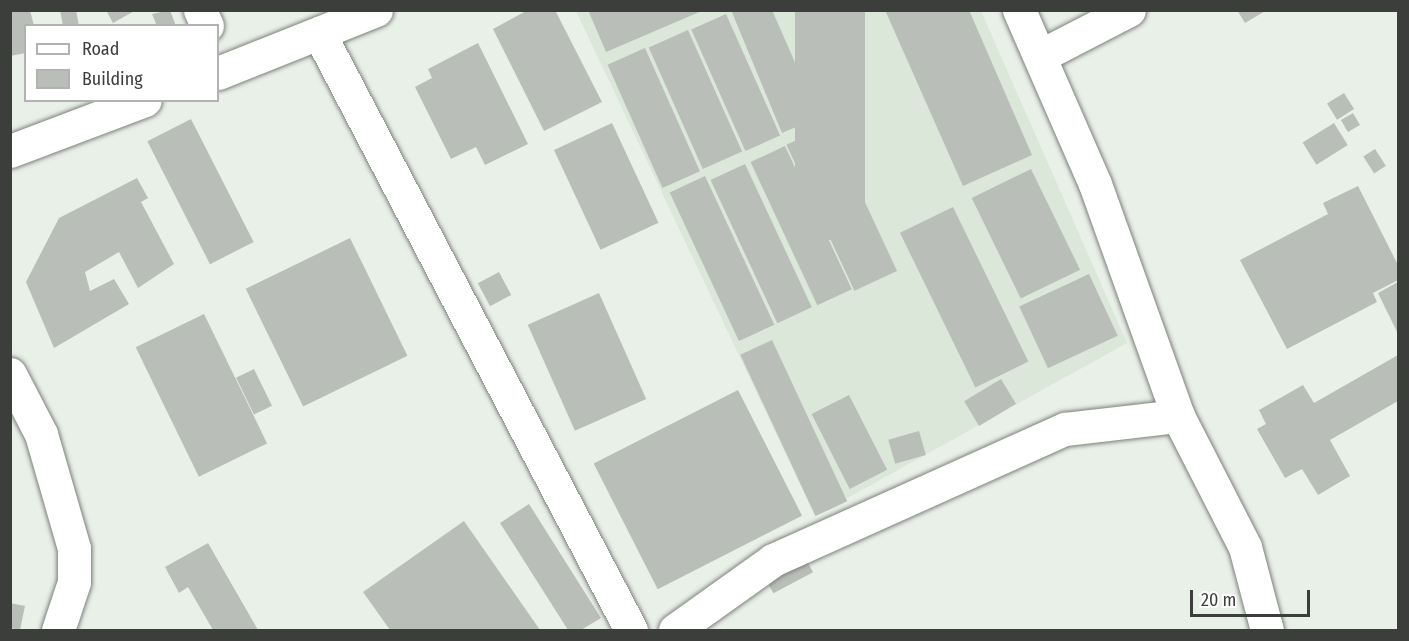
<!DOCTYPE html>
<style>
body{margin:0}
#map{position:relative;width:1409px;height:641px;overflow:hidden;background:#e9f0e8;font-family:"Fira Sans Condensed",sans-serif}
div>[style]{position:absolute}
.built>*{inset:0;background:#dae7d9}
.building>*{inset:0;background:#b9bfb8;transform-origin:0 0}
.roads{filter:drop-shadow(0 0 2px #7c827b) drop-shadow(0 0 2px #7c827b)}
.street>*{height:33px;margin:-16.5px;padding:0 16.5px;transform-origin:16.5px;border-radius:16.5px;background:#fff}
.secondary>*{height:33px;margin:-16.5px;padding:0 16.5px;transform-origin:16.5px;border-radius:16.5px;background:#fff}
span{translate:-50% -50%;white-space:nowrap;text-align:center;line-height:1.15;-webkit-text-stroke:4.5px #fff;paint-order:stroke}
.frame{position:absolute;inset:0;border:12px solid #3b3e3b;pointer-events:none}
.legend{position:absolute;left:24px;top:24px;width:195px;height:78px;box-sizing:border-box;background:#fff;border:2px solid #b1b2b1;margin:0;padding:8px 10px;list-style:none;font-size:18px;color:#3b3e3b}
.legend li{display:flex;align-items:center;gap:12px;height:30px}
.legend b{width:30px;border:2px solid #b1b2b1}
.scale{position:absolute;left:1190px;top:590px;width:120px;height:27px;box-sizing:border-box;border:3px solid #3b3e3b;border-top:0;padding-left:8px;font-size:18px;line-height:21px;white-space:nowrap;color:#3b3e3b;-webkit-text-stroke:4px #fff;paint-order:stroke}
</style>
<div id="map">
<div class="built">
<i style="clip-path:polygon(576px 11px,981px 11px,1127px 343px,815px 516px)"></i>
</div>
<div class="building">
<i style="clip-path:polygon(10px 10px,30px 10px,34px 26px,26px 26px,26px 53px,10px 56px)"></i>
<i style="clip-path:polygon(60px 10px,76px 10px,79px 26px,63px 26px)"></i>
<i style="clip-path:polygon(106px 10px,136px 10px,113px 23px)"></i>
<i style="clip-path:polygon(170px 10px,176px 26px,157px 26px,152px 14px)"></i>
<i style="clip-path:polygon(528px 10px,555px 10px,602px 102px,544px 131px,493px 29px)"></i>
<i style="clip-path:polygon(588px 10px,704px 10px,606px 52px)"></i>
<i style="clip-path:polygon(731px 10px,772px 10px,819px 117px,782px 133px)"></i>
<i style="left:795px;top:10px;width:70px;height:230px"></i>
<i style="clip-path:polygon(885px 10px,969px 10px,1032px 155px,963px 186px)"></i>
<i style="clip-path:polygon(1237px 10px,1267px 10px,1245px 23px)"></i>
<i style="left:726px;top:14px;width:133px;height:38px;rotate:66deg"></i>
<i style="left:688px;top:30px;width:133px;height:43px;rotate:66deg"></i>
<i style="clip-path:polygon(478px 43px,528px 144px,485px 165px,476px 147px,451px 159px,415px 87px,432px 78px,428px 69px)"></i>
<i style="left:645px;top:48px;width:135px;height:41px;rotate:66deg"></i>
<i style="left:1344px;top:93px;width:19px;height:20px;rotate:58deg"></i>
<i style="left:1353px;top:113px;width:14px;height:14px;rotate:60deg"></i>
<i style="left:191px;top:119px;width:138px;height:49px;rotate:63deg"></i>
<i style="left:612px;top:123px;width:110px;height:64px;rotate:65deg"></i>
<i style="left:1334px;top:123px;width:26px;height:37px;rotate:58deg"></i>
<i style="left:829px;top:125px;width:161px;height:47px;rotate:65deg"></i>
<i style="left:785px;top:146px;width:158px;height:38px;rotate:65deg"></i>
<i style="left:1375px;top:149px;width:20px;height:14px;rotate:57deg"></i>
<i style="left:745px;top:164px;width:158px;height:38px;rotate:65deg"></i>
<i style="left:1031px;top:169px;width:112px;height:66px;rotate:64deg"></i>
<i style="left:705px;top:176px;width:164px;height:39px;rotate:65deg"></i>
<i style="clip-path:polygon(137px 178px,148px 198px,141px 202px,174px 264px,138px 288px,119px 252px,85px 272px,90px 291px,114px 279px,129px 304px,54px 348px,26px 282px,59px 218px)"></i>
<i style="clip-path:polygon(1358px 186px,1398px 265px,1398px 280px,1373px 293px,1377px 302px,1287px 349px,1240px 260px,1328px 214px,1323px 203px)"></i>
<i style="left:953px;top:207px;width:172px;height:59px;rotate:64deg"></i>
<i style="left:350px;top:238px;width:131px;height:116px;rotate:64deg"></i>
<i style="left:499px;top:272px;width:26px;height:24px;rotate:62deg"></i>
<i style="left:1089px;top:274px;width:68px;height:77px;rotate:65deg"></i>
<i style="clip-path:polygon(1398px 282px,1398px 334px,1378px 293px)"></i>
<i style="left:599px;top:293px;width:116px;height:78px;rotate:66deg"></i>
<i style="left:204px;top:314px;width:144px;height:76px;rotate:64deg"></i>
<i style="left:772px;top:340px;width:178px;height:35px;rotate:65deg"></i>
<i style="clip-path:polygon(1398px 355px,1398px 401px,1330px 440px,1350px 476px,1318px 495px,1302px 469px,1285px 478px,1257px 429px,1266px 424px,1259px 410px,1303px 385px,1314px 403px)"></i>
<i style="left:254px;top:369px;width:41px;height:20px;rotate:64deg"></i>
<i style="left:1001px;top:379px;width:29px;height:43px;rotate:59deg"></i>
<i style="left:738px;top:390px;width:141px;height:162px;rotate:63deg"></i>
<i style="left:849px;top:395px;width:84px;height:42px;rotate:63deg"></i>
<i style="left:919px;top:431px;width:25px;height:32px;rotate:74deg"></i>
<i style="clip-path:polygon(529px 504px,601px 618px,581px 630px,568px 630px,500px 523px)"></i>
<i style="clip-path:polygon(464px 521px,540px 630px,390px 630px,363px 592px)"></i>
<i style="clip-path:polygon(208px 543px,258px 630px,213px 630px,188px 587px,179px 593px,165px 567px)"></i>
<i style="left:806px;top:559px;width:15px;height:45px;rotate:62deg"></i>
<i style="clip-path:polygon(10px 603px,25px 606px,20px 630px,10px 628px)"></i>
</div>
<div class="roads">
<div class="street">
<i style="left:200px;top:10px;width:17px;rotate:66deg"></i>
<i style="left:319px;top:33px;width:674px;rotate:62.41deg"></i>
<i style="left:1040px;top:56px;width:100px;rotate:-27.3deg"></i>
<i style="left:218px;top:73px;width:170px;rotate:-21.7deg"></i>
<i style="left:10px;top:151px;width:144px;rotate:-20.7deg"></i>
<i style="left:10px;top:374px;width:68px;rotate:62.7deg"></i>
<i style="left:41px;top:434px;width:119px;rotate:73.9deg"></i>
<i style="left:74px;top:548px;width:34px;rotate:90deg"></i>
<i style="left:74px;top:582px;width:51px;rotate:108.4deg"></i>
<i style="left:675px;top:630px;width:120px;rotate:-35.5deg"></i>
<i style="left:773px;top:560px;width:320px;rotate:-24.2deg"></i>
<i style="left:1065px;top:429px;width:114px;rotate:-6.6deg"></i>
</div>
<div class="secondary">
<i style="left:1019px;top:10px;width:190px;rotate:66.4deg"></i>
<i style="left:1095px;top:184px;width:246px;rotate:70.3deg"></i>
<i style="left:1178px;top:416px;width:147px;rotate:62.9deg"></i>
<i style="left:1245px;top:547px;width:86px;rotate:75.2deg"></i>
</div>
</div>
<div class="frame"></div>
<ul class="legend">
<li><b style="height:8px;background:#fff"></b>Road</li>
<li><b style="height:16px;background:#b9bfb8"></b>Building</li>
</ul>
<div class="scale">20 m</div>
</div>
